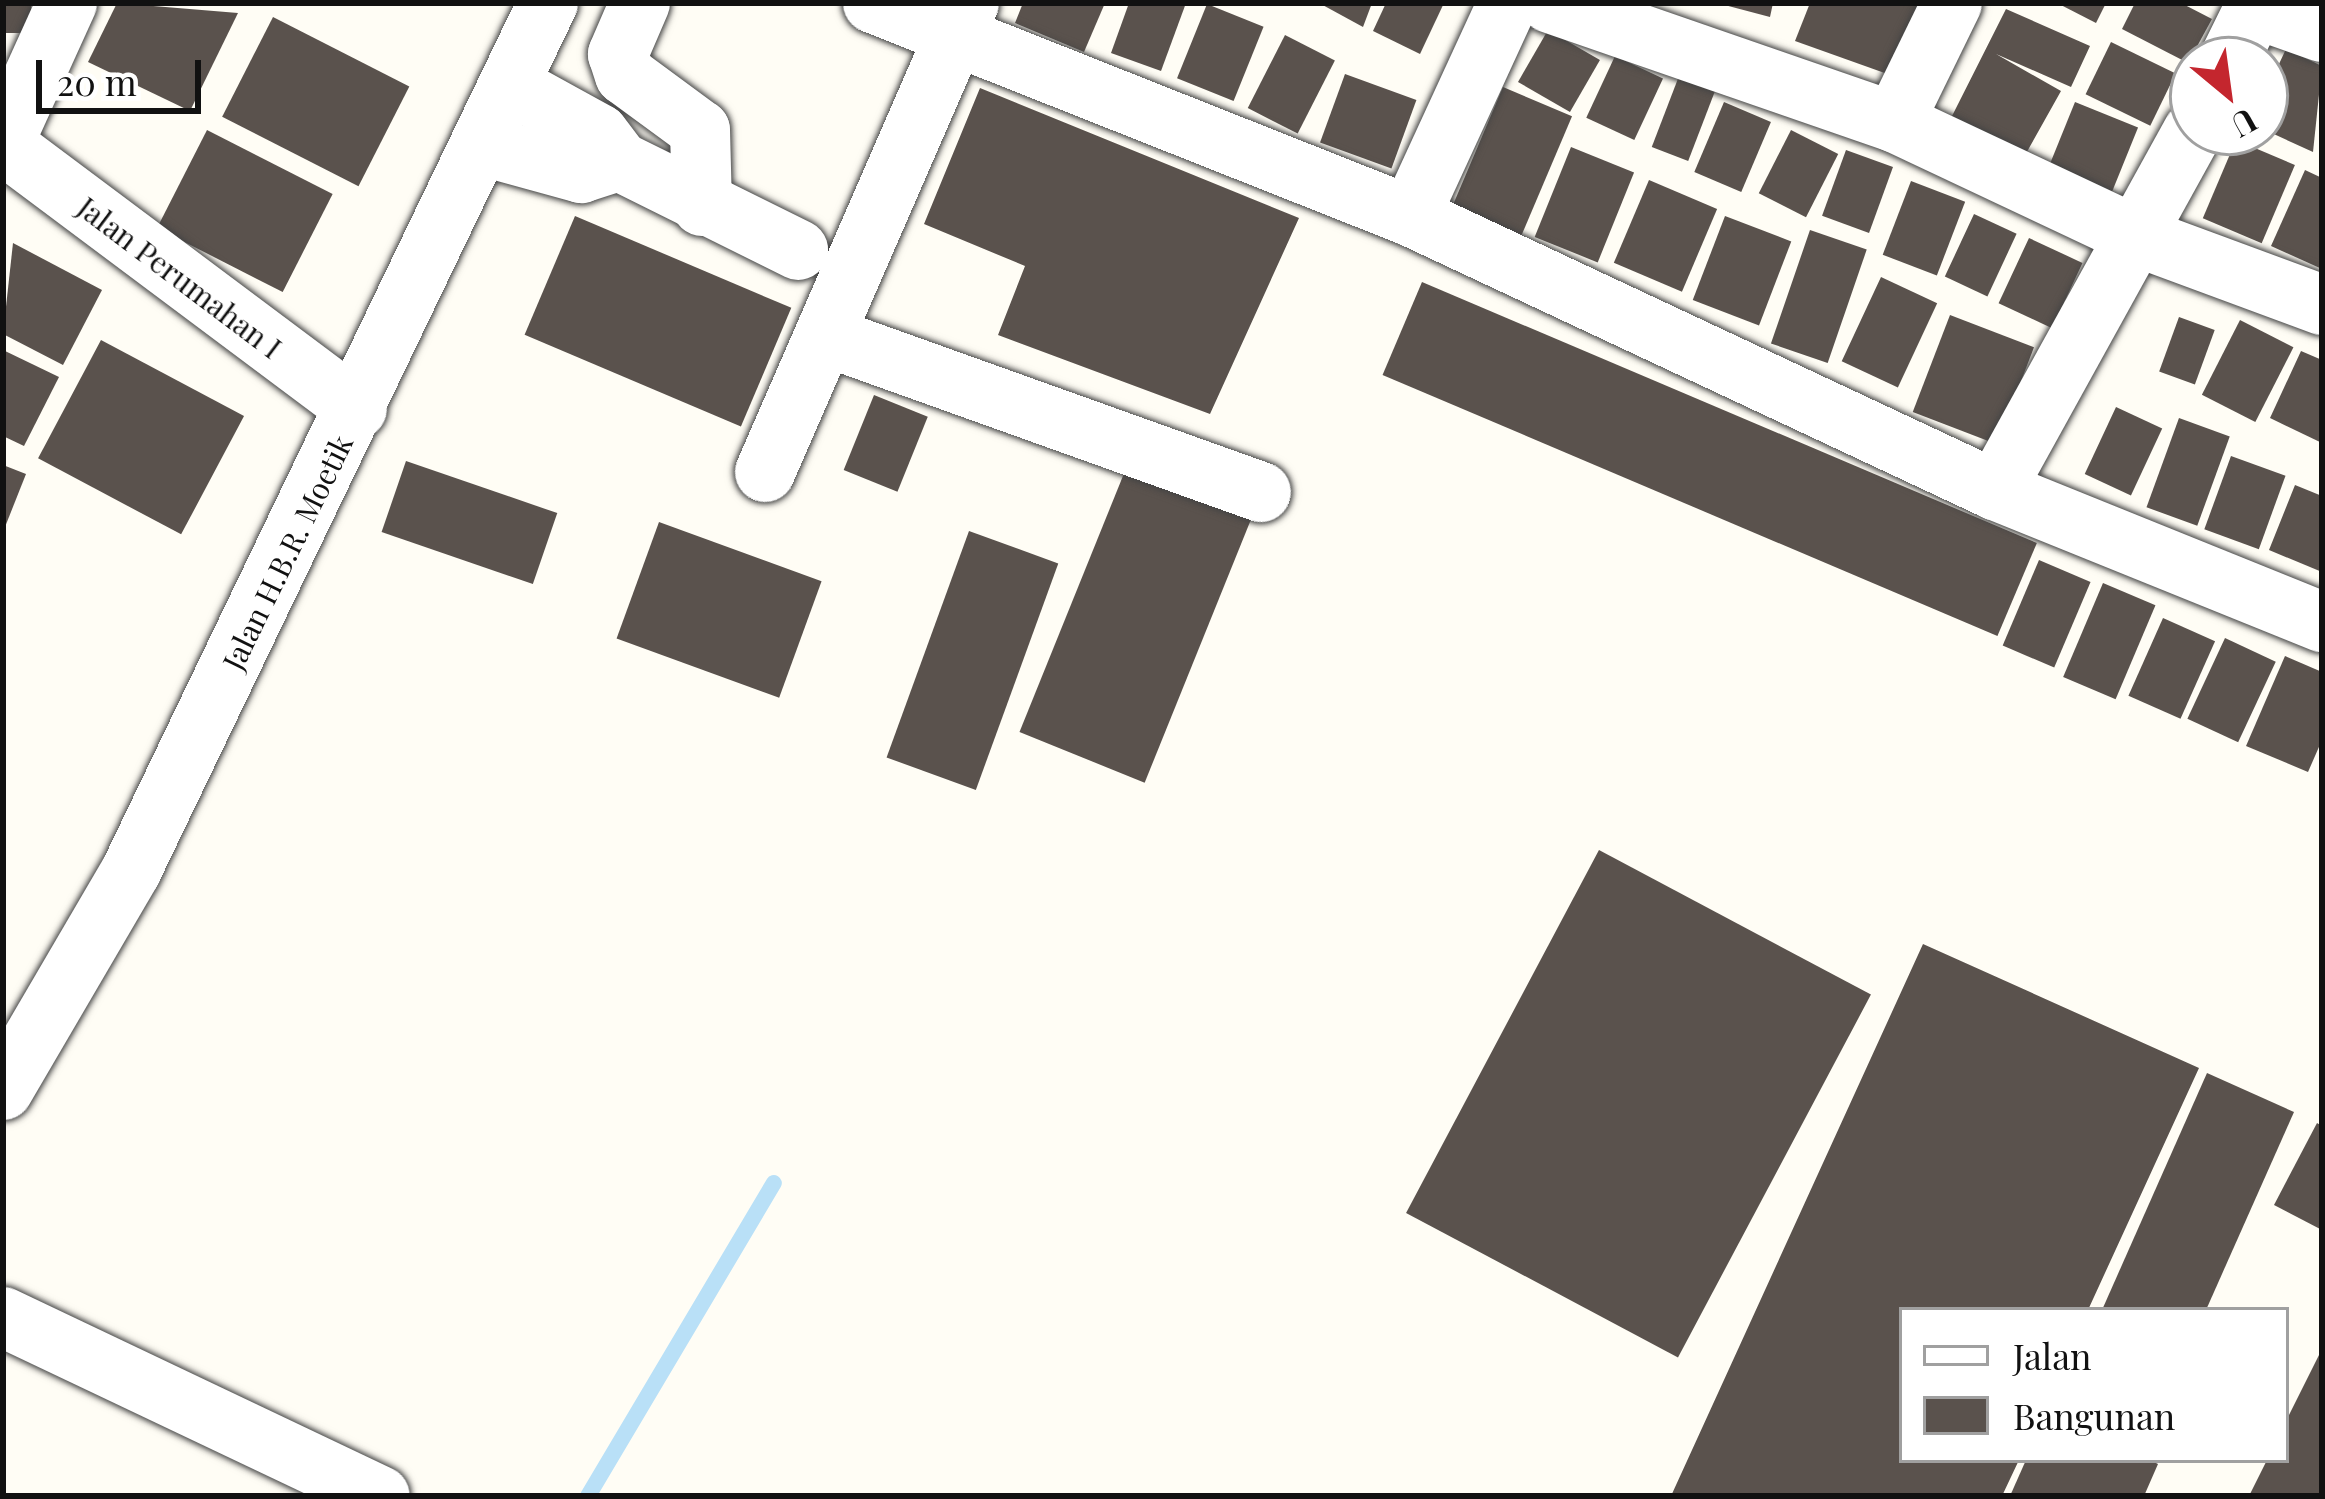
<!DOCTYPE html>
<style>
body{margin:0}
#map{position:relative;width:2325px;height:1499px;overflow:hidden;background:#fffdf5;font-family:"Playfair Display",serif}
div>[style]{position:absolute}
.stream>*{height:16px;margin:-8px;padding:0 8px;transform-origin:8px;border-radius:8px;background:#b9e0f7}
.building>*{inset:0;background:#5a524d;transform-origin:0 0}
.roads{filter:drop-shadow(0 0 3px #444) drop-shadow(0 0 3px #444)}
.minor>*{height:60px;margin:-30px;padding:0 30px;transform-origin:30px;border-radius:30px;background:#fff}
span{translate:-50% -50%;white-space:nowrap;text-align:center;line-height:1.15;-webkit-text-stroke:12px #fff;paint-order:stroke}
.street-label{font-size:30px;color:#111}
.frame{position:absolute;inset:0;border:6px solid #111;pointer-events:none}
.legend{position:absolute;left:1899px;top:1307px;width:390px;height:156px;box-sizing:border-box;background:#fff;border:3px solid #a0a0a0;margin:0;padding:15px 21px;list-style:none;font-size:36px;color:#111}
.legend li{display:flex;align-items:center;gap:24px;height:60px}
.legend b{width:60px;border:3px solid #a0a0a0}
.north{position:absolute;left:2169px;top:36px;width:120px;height:120px;box-sizing:border-box;background:#fff;border:3px solid #a0a0a0;border-radius:50%;rotate:151deg;font-size:33px;font-weight:700;line-height:48px;text-align:center;color:#111}
.north::after{content:'';display:block;margin:auto;width:42px;height:54px;background:#c4262e;clip-path:polygon(50% 0,100% 100%,50% 72%,0 100%)}
.scale{position:absolute;left:36px;top:60px;width:165px;height:54px;box-sizing:border-box;border:6px solid #111;border-top:0;padding-left:15px;font-size:36px;line-height:42px;white-space:nowrap;color:#111;-webkit-text-stroke:9px #fff;paint-order:stroke}
</style>
<div id="map">
<div class="stream">
<i style="left:588px;top:1496px;width:364px;rotate:-59.3deg"></i>
</div>
<div class="building">
<i style="left:3px;top:3px;width:28px;height:30px"></i>
<i style="clip-path:polygon(117px 3px,238px 13px,190px 111px,88px 62px)"></i>
<i style="clip-path:polygon(1023px 3px,1105px 3px,1084px 52px,1015px 23px)"></i>
<i style="clip-path:polygon(1129px 3px,1186px 3px,1161px 71px,1111px 53px)"></i>
<i style="clip-path:polygon(1319px 3px,1372px 3px,1363px 27px)"></i>
<i style="clip-path:polygon(1386px 3px,1444px 3px,1420px 54px,1373px 31px)"></i>
<i style="clip-path:polygon(1717px 3px,1773px 3px,1770px 17px)"></i>
<i style="clip-path:polygon(1810px 3px,1935px 3px,1907px 81px,1795px 41px)"></i>
<i style="clip-path:polygon(2057px 3px,2106px 3px,2096px 23px)"></i>
<i style="clip-path:polygon(2135px 3px,2181px 3px,2212px 19px,2188px 63px,2122px 29px)"></i>
<i style="left:1207px;top:4px;width:61px;height:80px;rotate:22deg"></i>
<i style="clip-path:polygon(2006px 9px,2090px 46px,2071px 87px,1996px 54px,2061px 91px,2024px 157px,1951px 118px)"></i>
<i style="left:273px;top:17px;width:153px;height:112px;rotate:27deg"></i>
<i style="left:1548px;top:30px;width:60px;height:60px;rotate:30deg"></i>
<i style="left:1285px;top:35px;width:56px;height:82px;rotate:27deg"></i>
<i style="left:2111px;top:42px;width:72px;height:58px;rotate:26deg"></i>
<i style="clip-path:polygon(2286px 49px,2322px 66px,2313px 152px,2265px 130px,2265px 94px)"></i>
<i style="left:1615px;top:56px;width:53px;height:68px;rotate:25deg"></i>
<i style="left:1345px;top:74px;width:76px;height:73px;rotate:20deg"></i>
<i style="left:1679px;top:76px;width:39px;height:76px;rotate:21deg"></i>
<i style="left:1503px;top:87px;width:75px;height:129px;rotate:23deg"></i>
<i style="clip-path:polygon(980px 88px,1299px 218px,1210px 414px,998px 335px,1025px 266px,924px 224px)"></i>
<i style="left:1724px;top:102px;width:51px;height:76px;rotate:23deg"></i>
<i style="left:2075px;top:102px;width:68px;height:71px;rotate:22deg"></i>
<i style="left:207px;top:130px;width:141px;height:110px;rotate:27deg"></i>
<i style="left:1791px;top:130px;width:53px;height:71px;rotate:27deg"></i>
<i style="left:2236px;top:140px;width:64px;height:85px;rotate:23deg"></i>
<i style="left:1571px;top:147px;width:68px;height:97px;rotate:22deg"></i>
<i style="left:1846px;top:150px;width:50px;height:70px;rotate:20deg"></i>
<i style="clip-path:polygon(2305px 170px,2322px 178px,2322px 269px,2271px 246px)"></i>
<i style="left:1649px;top:180px;width:74px;height:90px;rotate:23deg"></i>
<i style="left:1911px;top:181px;width:58px;height:79px;rotate:21deg"></i>
<i style="left:1974px;top:214px;width:47px;height:69px;rotate:25deg"></i>
<i style="left:575px;top:216px;width:235px;height:129px;rotate:23deg"></i>
<i style="left:1725px;top:216px;width:71px;height:90px;rotate:21deg"></i>
<i style="left:1810px;top:230px;width:60px;height:120px;rotate:19deg"></i>
<i style="left:2029px;top:238px;width:59px;height:72px;rotate:25deg"></i>
<i style="clip-path:polygon(13px 243px,102px 290px,63px 365px,3px 334px)"></i>
<i style="left:1881px;top:277px;width:62px;height:93px;rotate:25deg"></i>
<i style="left:1422px;top:282px;width:668px;height:101px;rotate:23deg"></i>
<i style="left:1950px;top:315px;width:90px;height:104px;rotate:21deg"></i>
<i style="left:2179px;top:317px;width:38px;height:58px;rotate:20deg"></i>
<i style="left:2240px;top:320px;width:60px;height:84px;rotate:27deg"></i>
<i style="left:101px;top:340px;width:162px;height:134px;rotate:28deg"></i>
<i style="clip-path:polygon(3px 350px,59px 377px,24px 446px,3px 436px)"></i>
<i style="clip-path:polygon(2301px 351px,2322px 360px,2322px 443px,2270px 418px)"></i>
<i style="left:874px;top:395px;width:58px;height:81px;rotate:22deg"></i>
<i style="left:2116px;top:407px;width:51px;height:74px;rotate:25deg"></i>
<i style="left:2179px;top:418px;width:54px;height:95px;rotate:20deg"></i>
<i style="left:2231px;top:456px;width:58px;height:78px;rotate:20deg"></i>
<i style="left:406px;top:461px;width:160px;height:75px;rotate:19deg"></i>
<i style="clip-path:polygon(3px 465px,26px 474px,3px 532px)"></i>
<i style="left:1127px;top:466px;width:135px;height:287px;rotate:22deg"></i>
<i style="clip-path:polygon(2295px 485px,2322px 496px,2322px 572px,2269px 550px)"></i>
<i style="left:659px;top:522px;width:173px;height:124px;rotate:20deg"></i>
<i style="left:969px;top:531px;width:95px;height:241px;rotate:20deg"></i>
<i style="left:2039px;top:560px;width:56px;height:93px;rotate:23deg"></i>
<i style="left:2103px;top:583px;width:57px;height:102px;rotate:23deg"></i>
<i style="left:2163px;top:618px;width:57px;height:85px;rotate:24deg"></i>
<i style="left:2225px;top:638px;width:56px;height:89px;rotate:25deg"></i>
<i style="clip-path:polygon(2285px 656px,2322px 672px,2322px 740px,2308px 772px,2246px 746px)"></i>
<i style="left:1599px;top:850px;width:308px;height:411px;rotate:28deg"></i>
<i style="clip-path:polygon(1923px 944px,2199px 1068px,2088px 1310px,1902px 1310px,1902px 1460px,2019px 1460px,2002px 1496px,1671px 1496px)"></i>
<i style="clip-path:polygon(2207px 1073px,2294px 1112px,2206px 1310px,2102px 1310px)"></i>
<i style="clip-path:polygon(2317px 1123px,2322px 1126px,2322px 1230px,2274px 1205px)"></i>
<i style="clip-path:polygon(2322px 1349px,2322px 1496px,2249px 1496px,2267px 1460px,2286px 1460px,2286px 1421px)"></i>
<i style="clip-path:polygon(2026px 1460px,2150px 1460px,2158px 1464px,2144px 1496px,2010px 1496px)"></i>
</div>
<div class="roads">
<div class="minor">
<i style="left:640px;top:3px;width:56px;rotate:113.3deg"></i>
<i style="left:618px;top:54px;width:22px;rotate:72deg"></i>
<i style="left:625px;top:75px;width:93px;rotate:36.3deg"></i>
<i style="left:700px;top:130px;width:76px;rotate:88.5deg"></i>
<i style="left:873px;top:3px;width:578px;rotate:21.64deg"></i>
<i style="left:1410px;top:216px;width:646px;rotate:25.1deg"></i>
<i style="left:1995px;top:490px;width:353px;rotate:22deg"></i>
<i style="left:1550px;top:3px;width:364px;rotate:19.1deg"></i>
<i style="left:1894px;top:122px;width:273px;rotate:25.2deg"></i>
<i style="left:2141px;top:238px;width:193px;rotate:20.3deg"></i>
<i style="left:2254px;top:8px;width:72px;rotate:19.4deg"></i>
<i style="left:2229px;top:60px;width:64px;rotate:-63.8deg"></i>
<i style="left:512px;top:86px;width:99px;rotate:28.9deg"></i>
<i style="left:599px;top:134px;width:34px;rotate:53deg"></i>
<i style="left:619px;top:161px;width:200px;rotate:26.4deg"></i>
<i style="left:1894px;top:122px;width:132px;rotate:-64deg"></i>
<i style="left:3px;top:144px;width:442px;rotate:36.8deg"></i>
<i style="left:3px;top:144px;width:155px;rotate:-65.6deg"></i>
<i style="left:487px;top:147px;width:98px;rotate:15.5deg"></i>
<i style="left:581px;top:173px;width:40px;rotate:-18deg"></i>
<i style="left:1410px;top:216px;width:234px;rotate:-65.3deg"></i>
<i style="left:825px;top:336px;width:463px;rotate:19.7deg"></i>
<i style="left:765px;top:472px;width:511px;rotate:-66.49deg"></i>
<i style="left:1995px;top:490px;width:409px;rotate:-61.1deg"></i>
<i style="left:3px;top:1090px;width:254px;rotate:-59.7deg"></i>
<i style="left:131px;top:871px;width:963px;rotate:-64.34deg"></i>
<i style="left:3px;top:1317px;width:417px;rotate:25.4deg"></i>
</div>
</div>
<div class="street-label">
<span style="left:180px;top:277px;rotate:37deg">Jalan Perumahan I</span>
<span style="left:287px;top:552px;rotate:-64deg">Jalan H.B.R. Moetik</span>
</div>
<div class="frame"></div>
<ul class="legend">
<li><b style="height:15px;background:#fff"></b>Jalan</li>
<li><b style="height:33px;background:#5a524d"></b>Bangunan</li>
</ul>
<div class="north">U</div>
<div class="scale">20 m</div>
</div>
